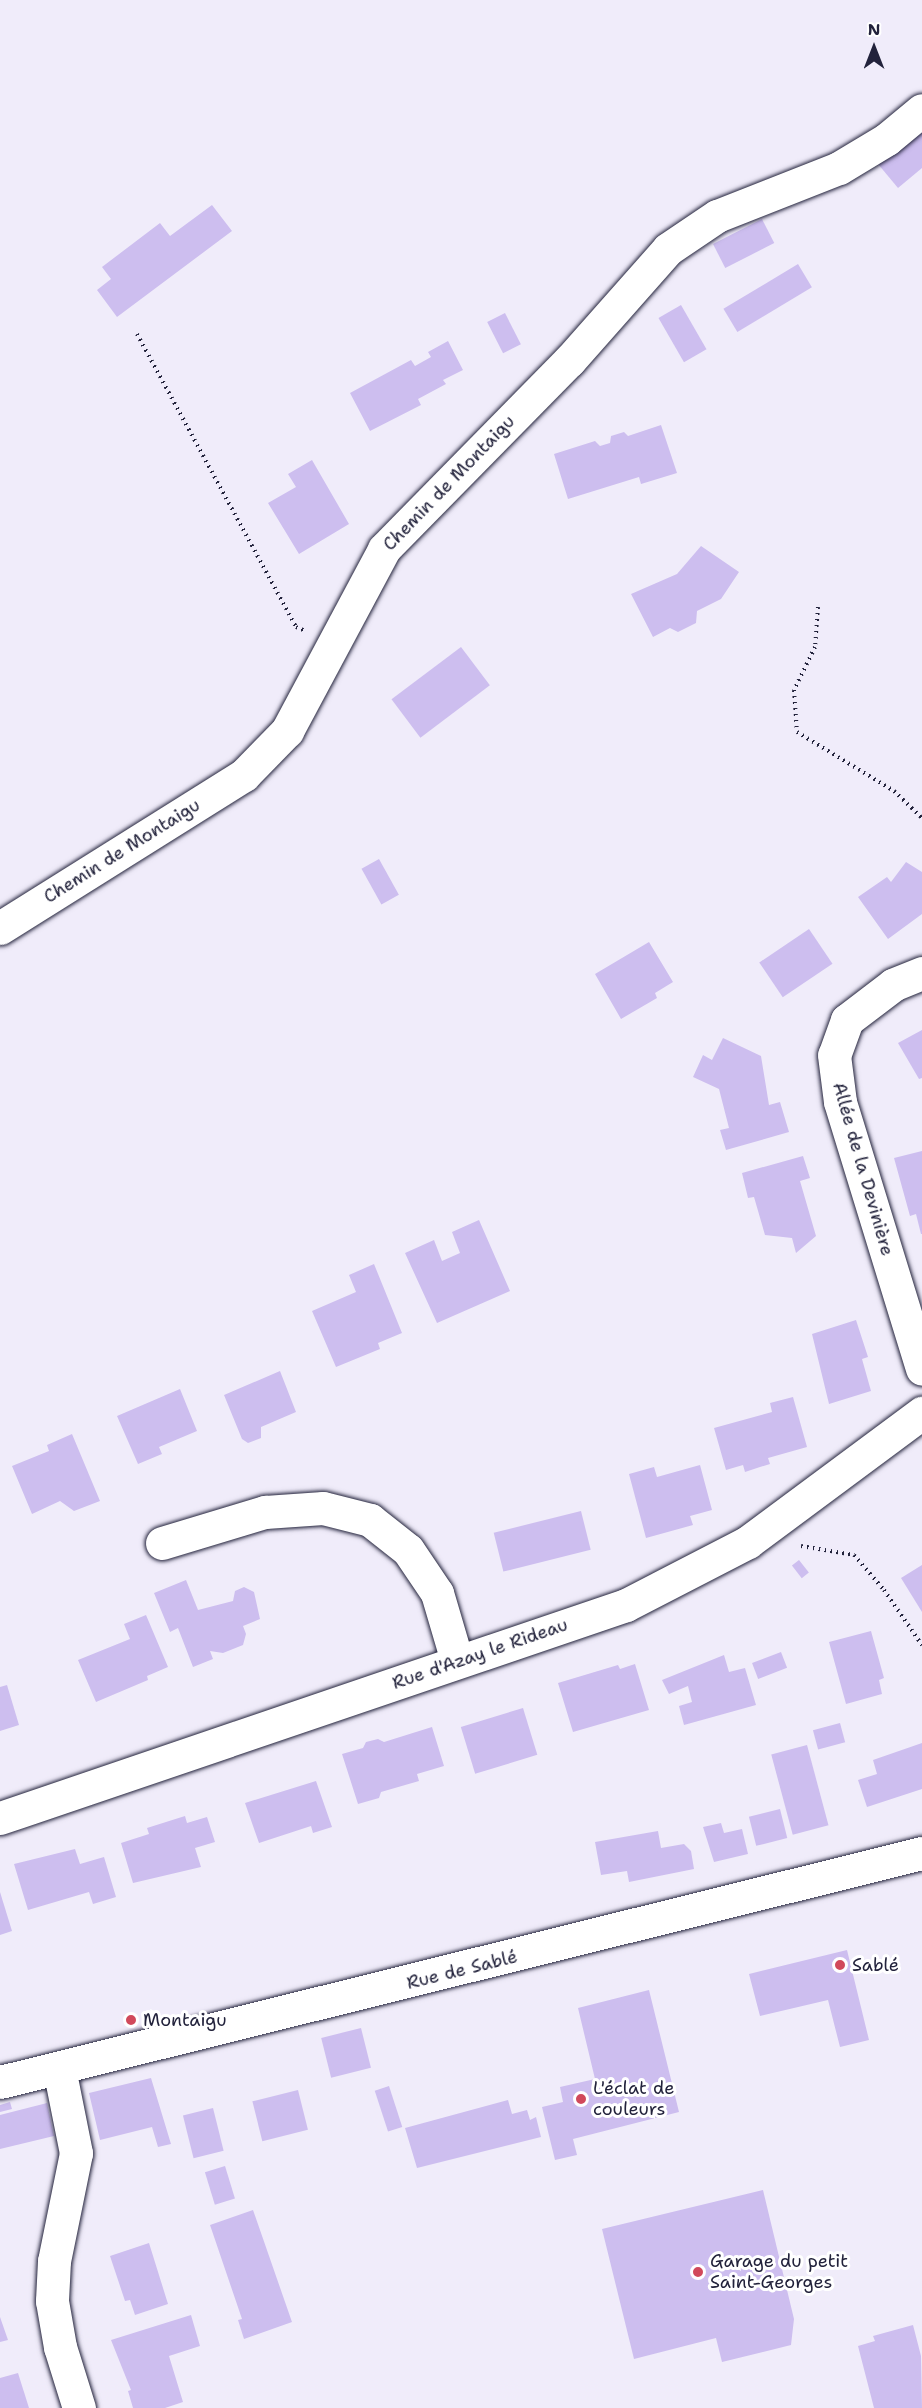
<!DOCTYPE html>
<meta charset="utf-8">
<style>
body{margin:0}
#map{position:relative;width:922px;height:2408px;overflow:hidden;background:#f0ecfa;font-family:"Shantell Sans",sans-serif}
div>[style]{position:absolute}
.building>*{inset:0;background:#cdbeef;transform-origin:0 0}
.path>*{height:4px;margin-top:-2px;transform-origin:0;background:repeating-linear-gradient(90deg,#22223b 0 1.5px,transparent 0 6px)}
.roads{filter:drop-shadow(0 0 2px #22223b) drop-shadow(0 0 2px #22223b)}
.minor>*{height:33px;margin:-16.5px;padding:0 16.5px;transform-origin:16.5px;border-radius:16.5px;background:#fff}
.secondary>*{height:33px;margin:-16.5px;padding:0 16.5px;transform-origin:16.5px;border-radius:16.5px;background:#fff}
.dots>*{width:16px;height:16px;translate:-50% -50%;box-sizing:border-box;border:3px solid #fff;border-radius:50%}
span{translate:-50% -50%;white-space:nowrap;text-align:center;line-height:1.15;-webkit-text-stroke:6px #fff;paint-order:stroke}
.street-label{font-size:18px;color:#22223b}
.poi-label{font-size:18px;color:#22223b}
.left{translate:0 -50%;text-align:left}
.north{position:absolute;left:844px;top:18px;width:60px;height:60px;-webkit-text-stroke:4px #fff;paint-order:stroke;rotate:0deg;font-size:16px;font-weight:700;line-height:24px;text-align:center;color:#22223b}
.north::after{content:'';display:block;margin:auto;width:21px;height:27px;background:#22223b;clip-path:polygon(50% 0,100% 100%,50% 72%,0 100%)}
</style>
<div id="map">
<div class="building">
<i style="clip-path:polygon(922px 128px,922px 168px,898px 188px,878px 164px)"></i>
<i style="clip-path:polygon(212px 205px,232px 231px,117px 317px,97px 290px,111px 279px,102px 267px,160px 223px,170px 236px)"></i>
<i style="left:762px;top:219px;width:27px;height:55px;rotate:63deg"></i>
<i style="left:798px;top:264px;width:27px;height:87px;rotate:59deg"></i>
<i style="left:681px;top:305px;width:51px;height:26px;rotate:60deg"></i>
<i style="left:505px;top:313px;width:35px;height:20px;rotate:63deg"></i>
<i style="clip-path:polygon(448px 341px,463px 370px,443px 380px,446px 384px,418px 399px,421px 405px,370px 431px,350px 393px,411px 360px,415px 366px,431px 357px,428px 352px)"></i>
<i style="clip-path:polygon(661px 425px,677px 473px,641px 484px,639px 477px,568px 499px,554px 454px,595px 441px,600px 446px,610px 443px,611px 436px,624px 432px,628px 436px)"></i>
<i style="clip-path:polygon(312px 460px,349px 524px,299px 554px,268px 503px,296px 487px,288px 474px)"></i>
<i style="clip-path:polygon(701px 546px,739px 572px,721px 599px,697px 611px,696px 623px,678px 632px,670px 628px,653px 637px,631px 594px,677px 574px)"></i>
<i style="left:461px;top:647px;width:48px;height:87px;rotate:53deg"></i>
<i style="left:379px;top:859px;width:41px;height:20px;rotate:61deg"></i>
<i style="clip-path:polygon(906px 862px,922px 872px,922px 914px,888px 939px,858px 897px,887px 877px,891px 882px)"></i>
<i style="left:809px;top:929px;width:42px;height:60px;rotate:56deg"></i>
<i style="clip-path:polygon(649px 942px,673px 982px,655px 993px,657px 998px,621px 1019px,595px 974px)"></i>
<i style="clip-path:polygon(922px 1030px,922px 1078px,919px 1079px,898px 1043px)"></i>
<i style="clip-path:polygon(723px 1038px,761px 1056px,769px 1105px,780px 1102px,789px 1132px,726px 1150px,720px 1130px,729px 1128px,719px 1089px,693px 1077px,703px 1055px,712px 1060px)"></i>
<i style="clip-path:polygon(922px 1151px,922px 1234px,921px 1234px,916px 1214px,910px 1216px,894px 1158px)"></i>
<i style="clip-path:polygon(803px 1156px,810px 1178px,800px 1181px,816px 1236px,796px 1253px,792px 1238px,765px 1235px,754px 1197px,748px 1198px,742px 1173px)"></i>
<i style="clip-path:polygon(479px 1220px,510px 1291px,437px 1323px,405px 1253px,434px 1240px,442px 1261px,460px 1253px,452px 1232px)"></i>
<i style="clip-path:polygon(374px 1264px,402px 1333px,378px 1343px,380px 1349px,336px 1367px,312px 1311px,356px 1292px,349px 1275px)"></i>
<i style="clip-path:polygon(856px 1320px,868px 1357px,862px 1359px,871px 1391px,829px 1404px,812px 1334px)"></i>
<i style="clip-path:polygon(280px 1371px,296px 1412px,261px 1427px,261px 1438px,248px 1443px,242px 1439px,224px 1395px)"></i>
<i style="clip-path:polygon(180px 1389px,197px 1431px,159px 1447px,162px 1454px,138px 1464px,117px 1416px)"></i>
<i style="clip-path:polygon(793px 1397px,807px 1447px,768px 1458px,770px 1464px,760px 1467px,745px 1472px,743px 1465px,726px 1470px,714px 1428px,772px 1412px,770px 1403px)"></i>
<i style="clip-path:polygon(72px 1434px,100px 1501px,74px 1511px,60px 1501px,32px 1514px,12px 1466px,49px 1451px,47px 1445px)"></i>
<i style="clip-path:polygon(700px 1465px,712px 1510px,690px 1516px,693px 1525px,646px 1538px,629px 1474px,654px 1467px,657px 1477px)"></i>
<i style="left:581px;top:1511px;width:40px;height:90px;rotate:76deg"></i>
<i style="left:799px;top:1560px;width:16px;height:9px;rotate:52deg"></i>
<i style="clip-path:polygon(922px 1565px,922px 1612px,901px 1578px)"></i>
<i style="clip-path:polygon(186px 1580px,198px 1610px,233px 1601px,235px 1591px,244px 1587px,254px 1592px,260px 1619px,243px 1626px,246px 1634px,243px 1645px,223px 1653px,210px 1651px,213px 1659px,193px 1667px,178px 1628px,170px 1632px,154px 1593px)"></i>
<i style="clip-path:polygon(146px 1615px,168px 1667px,147px 1676px,148px 1680px,96px 1702px,78px 1660px,130px 1639px,124px 1624px)"></i>
<i style="clip-path:polygon(871px 1631px,884px 1678px,879px 1680px,882px 1694px,846px 1704px,829px 1642px)"></i>
<i style="left:781px;top:1652px;width:17px;height:31px;rotate:69deg"></i>
<i style="clip-path:polygon(724px 1655px,729px 1672px,745px 1668px,756px 1705px,684px 1725px,679px 1706px,692px 1702px,688px 1686px,669px 1694px,662px 1680px)"></i>
<i style="clip-path:polygon(635px 1664px,649px 1710px,573px 1732px,558px 1683px,618px 1665px,620px 1669px)"></i>
<i style="clip-path:polygon(7px 1685px,19px 1725px,0 1731px,0 1687px)"></i>
<i style="left:523px;top:1708px;width:49px;height:65px;rotate:73deg"></i>
<i style="left:840px;top:1723px;width:20px;height:28px;rotate:75deg"></i>
<i style="clip-path:polygon(432px 1727px,444px 1766px,417px 1774px,419px 1781px,381px 1792px,379px 1798px,358px 1804px,342px 1754px,363px 1748px,366px 1742px,378px 1739px,384px 1742px)"></i>
<i style="clip-path:polygon(922px 1743px,922px 1789px,867px 1807px,858px 1780px,877px 1774px,873px 1760px)"></i>
<i style="left:807px;top:1745px;width:83px;height:37px;rotate:75deg"></i>
<i style="clip-path:polygon(316px 1781px,332px 1827px,313px 1833px,311px 1826px,259px 1843px,245px 1803px)"></i>
<i style="left:780px;top:1809px;width:30px;height:32px;rotate:76deg"></i>
<i style="clip-path:polygon(185px 1816px,187px 1823px,207px 1817px,215px 1842px,195px 1848px,201px 1867px,133px 1883px,121px 1843px,149px 1834px,147px 1828px)"></i>
<i style="clip-path:polygon(721px 1823px,724px 1833px,742px 1829px,748px 1854px,714px 1862px,703px 1827px)"></i>
<i style="clip-path:polygon(658px 1831px,661px 1848px,684px 1844px,691px 1851px,694px 1869px,629px 1882px,627px 1871px,601px 1875px,595px 1842px)"></i>
<i style="clip-path:polygon(75px 1849px,80px 1864px,104px 1857px,116px 1897px,93px 1904px,89px 1892px,28px 1910px,14px 1864px)"></i>
<i style="clip-path:polygon(0 1892px,12px 1931px,0 1935px)"></i>
<i style="clip-path:polygon(847px 1950px,869px 2040px,840px 2047px,828px 2000px,760px 2016px,749px 1974px)"></i>
<i style="clip-path:polygon(649px 1990px,679px 2112px,573px 2139px,577px 2155px,555px 2160px,542px 2107px,563px 2102px,560px 2087px,595px 2079px,578px 2008px)"></i>
<i style="left:361px;top:2028px;width:41px;height:41px;rotate:76deg"></i>
<i style="clip-path:polygon(151px 2078px,171px 2144px,158px 2147px,152px 2127px,100px 2140px,89px 2093px)"></i>
<i style="left:389px;top:2086px;width:43px;height:15px;rotate:72deg"></i>
<i style="left:298px;top:2090px;width:41px;height:47px;rotate:76deg"></i>
<i style="clip-path:polygon(508px 2100px,512px 2114px,527px 2110px,530px 2120px,536px 2117px,541px 2137px,417px 2168px,405px 2128px)"></i>
<i style="clip-path:polygon(10px 2102px,12px 2109px,0 2112px,0 2105px)"></i>
<i style="clip-path:polygon(47px 2103px,54px 2136px,0 2149px,0 2115px)"></i>
<i style="left:213px;top:2108px;width:44px;height:31px;rotate:76deg"></i>
<i style="left:225px;top:2166px;width:34px;height:21px;rotate:73deg"></i>
<i style="clip-path:polygon(763px 2190px,794px 2319px,791px 2345px,722px 2362px,716px 2338px,634px 2359px,602px 2229px)"></i>
<i style="clip-path:polygon(253px 2210px,292px 2322px,244px 2339px,238px 2320px,242px 2319px,210px 2225px)"></i>
<i style="clip-path:polygon(149px 2243px,168px 2304px,135px 2315px,130px 2300px,125px 2301px,110px 2256px)"></i>
<i style="clip-path:polygon(191px 2315px,200px 2346px,169px 2356px,183px 2402px,165px 2408px,133px 2408px,128px 2391px,131px 2390px,111px 2340px)"></i>
<i style="clip-path:polygon(0 2317px,8px 2340px,0 2342px)"></i>
<i style="clip-path:polygon(913px 2325px,921px 2356px,922px 2408px,874px 2408px,858px 2346px,875px 2341px,873px 2336px)"></i>
<i style="clip-path:polygon(18px 2373px,29px 2408px,0 2408px,0 2378px)"></i>
</div>
<div class="path">
<i style="left:137px;top:334px;width:333px;rotate:61.5deg"></i>
<i style="left:296px;top:627px;width:8px;rotate:23deg"></i>
<i style="left:818px;top:607px;width:40px;rotate:94.3deg"></i>
<i style="left:815px;top:647px;width:48px;rotate:116deg"></i>
<i style="left:794px;top:690px;width:42px;rotate:85.9deg"></i>
<i style="left:797px;top:732px;width:114px;rotate:31.3deg"></i>
<i style="left:894px;top:791px;width:39px;rotate:44deg"></i>
<i style="left:801px;top:1546px;width:54px;rotate:9.6deg"></i>
<i style="left:854px;top:1555px;width:46px;rotate:49.4deg"></i>
<i style="left:884px;top:1590px;width:67px;rotate:55.4deg"></i>
</div>
<div class="roads">
<div class="minor">
<i style="left:0;top:928px;width:288px;rotate:-32.1deg"></i>
<i style="left:244px;top:775px;width:62px;rotate:-45.7deg"></i>
<i style="left:287px;top:731px;width:206px;rotate:-61.9deg"></i>
<i style="left:384px;top:549px;width:264px;rotate:-45.5deg"></i>
<i style="left:569px;top:361px;width:149px;rotate:-48.5deg"></i>
<i style="left:668px;top:249px;width:59px;rotate:-34deg"></i>
<i style="left:717px;top:216px;width:131px;rotate:-21.5deg"></i>
<i style="left:839px;top:168px;width:56px;rotate:-31.1deg"></i>
<i style="left:887px;top:139px;width:45px;rotate:-39.6deg"></i>
<i style="left:922px;top:973px;width:31px;rotate:158deg"></i>
<i style="left:893px;top:985px;width:58px;rotate:142.7deg"></i>
<i style="left:847px;top:1020px;width:37px;rotate:110deg"></i>
<i style="left:834px;top:1055px;width:47px;rotate:82.7deg"></i>
<i style="left:840px;top:1102px;width:279px;rotate:72.9deg"></i>
<i style="left:162px;top:1543px;width:108px;rotate:-16.8deg"></i>
<i style="left:265px;top:1512px;width:58px;rotate:-3.9deg"></i>
<i style="left:323px;top:1508px;width:49px;rotate:14.3deg"></i>
<i style="left:370px;top:1520px;width:48px;rotate:38.3deg"></i>
<i style="left:408px;top:1550px;width:52px;rotate:56deg"></i>
<i style="left:437px;top:1593px;width:71px;rotate:73.6deg"></i>
<i style="left:0;top:1818px;width:661px;rotate:-18.79deg"></i>
<i style="left:626px;top:1605px;width:137px;rotate:-27.3deg"></i>
<i style="left:748px;top:1542px;width:217px;rotate:-36.6deg"></i>
<i style="left:59px;top:2068px;width:87px;rotate:78.7deg"></i>
<i style="left:76px;top:2153px;width:110px;rotate:101.5deg"></i>
<i style="left:54px;top:2261px;width:40px;rotate:92.9deg"></i>
<i style="left:52px;top:2301px;width:47px;rotate:80.1deg"></i>
<i style="left:60px;top:2347px;width:64px;rotate:72.7deg"></i>
</div>
<div class="secondary">
<i style="left:0;top:2082px;width:950px;rotate:-13.95deg"></i>
</div>
</div>
<div class="dots">
<i style="left:840px;top:1965px;background:#d1495b"></i>
<i style="left:131px;top:2020px;background:#d1495b"></i>
<i style="left:581px;top:2099px;background:#d1495b"></i>
<i style="left:698px;top:2272px;background:#d1495b"></i>
</div>
<div class="street-label">
<span style="left:449px;top:483px;rotate:-46deg">Chemin de Montaigu</span>
<span style="left:122px;top:851px;rotate:-32deg">Chemin de Montaigu</span>
<span style="left:863px;top:1169px;rotate:74deg">Allée de la Devinière</span>
<span style="left:480px;top:1654px;rotate:-19deg">Rue d'Azay le Rideau</span>
<span style="left:462px;top:1970px;rotate:-14deg">Rue de Sablé</span>
</div>
<div class="poi-label">
<span class="left" style="left:852px;top:1965px">Sablé</span>
<span class="left" style="left:143px;top:2020px">Montaigu</span>
<span class="left" style="left:593px;top:2099px">L'éclat de<br>couleurs</span>
<span class="left" style="left:710px;top:2272px">Garage du petit<br>Saint-Georges</span>
</div>
<div class="north">N</div>
</div>
